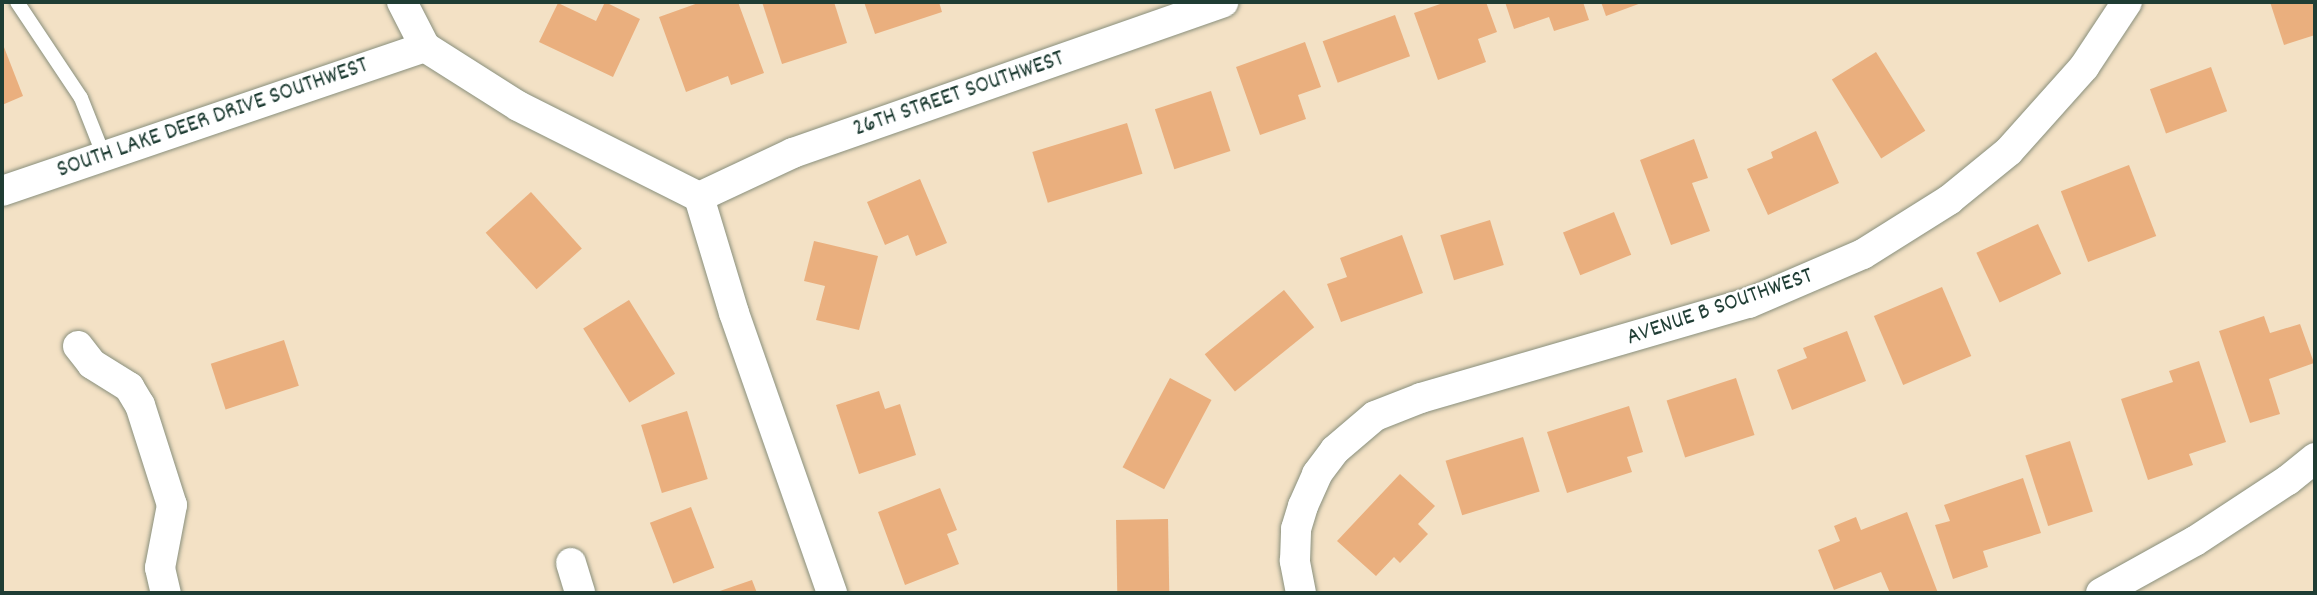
<!DOCTYPE html>
<style>
body{margin:0}
#map{position:relative;width:2317px;height:595px;overflow:hidden;background:#f3e1c5;font-family:Dekko,sans-serif}
div>[style]{position:absolute}
.building>*{inset:0;background:#eaaf7e;transform-origin:0 0}
.roads{filter:drop-shadow(0 0 2px #898f7c) drop-shadow(0 0 2px #898f7c)}
.service>*{height:14px;margin:-7px;padding:0 7px;transform-origin:7px;border-radius:7px;background:#fff}
.minor>*{height:30px;margin:-15px;padding:0 15px;transform-origin:15px;border-radius:15px;background:#fff}
span{translate:-50% -50%;white-space:nowrap;text-align:center;line-height:1.15;-webkit-text-stroke:5px #fff;paint-order:stroke}
.street-label{font-size:24px;color:#1f3d34}
.frame{position:absolute;inset:0;border:4px solid #1f3d34;pointer-events:none}
</style>
<div id="map">
<div class="building">
<i style="clip-path:polygon(605px 2px,640px 19px,613px 77px,539px 42px,558px 3px,596px 21px)"></i>
<i style="clip-path:polygon(701px 2px,738px 2px,764px 73px,731px 85px,728px 76px,686px 92px,659px 17px)"></i>
<i style="clip-path:polygon(762px 2px,834px 2px,847px 43px,782px 64px)"></i>
<i style="clip-path:polygon(864px 2px,939px 2px,942px 12px,875px 34px)"></i>
<i style="clip-path:polygon(1446px 2px,1486px 2px,1497px 32px,1478px 39px,1486px 62px,1438px 80px,1414px 13px)"></i>
<i style="clip-path:polygon(1505px 2px,1583px 2px,1589px 20px,1554px 31px,1549px 17px,1514px 29px)"></i>
<i style="clip-path:polygon(1601px 2px,1644px 2px,1606px 16px)"></i>
<i style="clip-path:polygon(2270px 2px,2315px 2px,2315px 35px,2284px 45px)"></i>
<i style="left:1395px;top:15px;width:44px;height:77px;rotate:70deg"></i>
<i style="clip-path:polygon(2px 42px,23px 96px,2px 105px)"></i>
<i style="clip-path:polygon(1305px 42px,1321px 87px,1298px 95px,1306px 119px,1260px 135px,1236px 67px)"></i>
<i style="left:1876px;top:52px;width:93px;height:52px;rotate:58deg"></i>
<i style="left:2211px;top:67px;width:47px;height:65px;rotate:70deg"></i>
<i style="left:1211px;top:91px;width:63px;height:59px;rotate:72deg"></i>
<i style="left:1127px;top:123px;width:53px;height:99px;rotate:73deg"></i>
<i style="clip-path:polygon(1816px 131px,1839px 183px,1768px 215px,1747px 169px,1773px 158px,1771px 152px)"></i>
<i style="clip-path:polygon(1694px 139px,1708px 178px,1692px 183px,1710px 231px,1671px 245px,1640px 160px)"></i>
<i style="left:2129px;top:165px;width:76px;height:73px;rotate:69deg"></i>
<i style="clip-path:polygon(920px 179px,947px 243px,916px 256px,908px 235px,885px 245px,867px 202px)"></i>
<i style="left:531px;top:192px;width:76px;height:61px;rotate:48deg"></i>
<i style="left:1614px;top:212px;width:46px;height:55px;rotate:68deg"></i>
<i style="left:1490px;top:220px;width:47px;height:52px;rotate:73deg"></i>
<i style="left:2038px;top:224px;width:55px;height:68px;rotate:65deg"></i>
<i style="clip-path:polygon(1402px 235px,1423px 293px,1341px 322px,1327px 284px,1347px 277px,1340px 258px)"></i>
<i style="clip-path:polygon(814px 241px,878px 256px,859px 330px,816px 320px,825px 286px,804px 281px)"></i>
<i style="left:1942px;top:287px;width:75px;height:74px;rotate:67deg"></i>
<i style="left:1284px;top:290px;width:48px;height:102px;rotate:51deg"></i>
<i style="left:629px;top:300px;width:87px;height:54px;rotate:58deg"></i>
<i style="clip-path:polygon(2264px 316px,2270px 333px,2300px 324px,2314px 363px,2269px 379px,2280px 414px,2250px 423px,2219px 331px)"></i>
<i style="clip-path:polygon(1847px 331px,1866px 381px,1792px 410px,1777px 370px,1807px 358px,1803px 348px)"></i>
<i style="left:284px;top:340px;width:48px;height:77px;rotate:72deg"></i>
<i style="clip-path:polygon(2199px 361px,2226px 442px,2189px 454px,2193px 465px,2148px 480px,2121px 399px,2173px 382px,2169px 371px)"></i>
<i style="left:1170px;top:378px;width:47px;height:101px;rotate:28deg"></i>
<i style="left:1736px;top:378px;width:60px;height:73px;rotate:72deg"></i>
<i style="clip-path:polygon(879px 391px,885px 409px,900px 404px,916px 455px,859px 474px,836px 405px)"></i>
<i style="clip-path:polygon(1629px 406px,1643px 452px,1627px 457px,1632px 472px,1567px 493px,1547px 432px)"></i>
<i style="left:687px;top:411px;width:71px;height:48px;rotate:73deg"></i>
<i style="left:1523px;top:437px;width:57px;height:81px;rotate:73deg"></i>
<i style="left:2070px;top:441px;width:74px;height:47px;rotate:72deg"></i>
<i style="clip-path:polygon(1400px 474px,1435px 506px,1418px 524px,1428px 534px,1400px 563px,1394px 557px,1376px 576px,1337px 541px)"></i>
<i style="clip-path:polygon(2023px 478px,2041px 533px,1983px 551px,1988px 567px,1953px 579px,1935px 525px,1950px 521px,1944px 505px)"></i>
<i style="clip-path:polygon(940px 488px,957px 530px,947px 534px,959px 564px,905px 585px,878px 512px)"></i>
<i style="left:691px;top:507px;width:65px;height:44px;rotate:69deg"></i>
<i style="clip-path:polygon(1907px 512px,1938px 593px,1890px 593px,1881px 572px,1834px 590px,1818px 550px,1840px 541px,1834px 526px,1856px 517px,1861px 530px)"></i>
<i style="left:1168px;top:519px;width:74px;height:52px;rotate:89deg"></i>
<i style="clip-path:polygon(752px 580px,757px 593px,714px 593px)"></i>
</div>
<div class="roads">
<div class="service">
<i style="left:17px;top:2px;width:115px;rotate:56.3deg"></i>
<i style="left:81px;top:98px;width:62px;rotate:68.4deg"></i>
</div>
<div class="minor">
<i style="left:402px;top:2px;width:51px;rotate:62.9deg"></i>
<i style="left:425px;top:47px;width:110px;rotate:32.4deg"></i>
<i style="left:518px;top:106px;width:203px;rotate:26.7deg"></i>
<i style="left:699px;top:197px;width:121px;rotate:73.2deg"></i>
<i style="left:734px;top:313px;width:297px;rotate:70.7deg"></i>
<i style="left:2px;top:191px;width:447px;rotate:-18.8deg"></i>
<i style="left:699px;top:197px;width:104px;rotate:-25.1deg"></i>
<i style="left:793px;top:153px;width:456px;rotate:-19.3deg"></i>
<i style="left:78px;top:346px;width:23px;rotate:52deg"></i>
<i style="left:92px;top:364px;width:44px;rotate:31.9deg"></i>
<i style="left:129px;top:387px;width:21px;rotate:59deg"></i>
<i style="left:140px;top:405px;width:105px;rotate:72.3deg"></i>
<i style="left:172px;top:505px;width:64px;rotate:100.8deg"></i>
<i style="left:160px;top:568px;width:26px;rotate:77deg"></i>
<i style="left:571px;top:563px;width:31px;rotate:73deg"></i>
<i style="left:1301px;top:593px;width:33px;rotate:-101deg"></i>
<i style="left:1295px;top:561px;width:32px;rotate:-88deg"></i>
<i style="left:1296px;top:529px;width:24px;rotate:-73deg"></i>
<i style="left:1303px;top:506px;width:35px;rotate:-66deg"></i>
<i style="left:1317px;top:474px;width:30px;rotate:-53deg"></i>
<i style="left:1335px;top:450px;width:52px;rotate:-40.4deg"></i>
<i style="left:1375px;top:416px;width:49px;rotate:-21.4deg"></i>
<i style="left:1421px;top:398px;width:341px;rotate:-16.2deg"></i>
<i style="left:1749px;top:303px;width:124px;rotate:-23.3deg"></i>
<i style="left:1863px;top:254px;width:102px;rotate:-32.1deg"></i>
<i style="left:1949px;top:200px;width:77px;rotate:-39.2deg"></i>
<i style="left:2009px;top:151px;width:113px;rotate:-48.2deg"></i>
<i style="left:2084px;top:67px;width:78px;rotate:-56.5deg"></i>
<i style="left:2101px;top:593px;width:107px;rotate:-29deg"></i>
<i style="left:2195px;top:541px;width:111px;rotate:-33.3deg"></i>
<i style="left:2288px;top:480px;width:35px;rotate:-39deg"></i>
</div>
</div>
<div class="street-label">
<span style="left:959px;top:95px;rotate:-19deg">26TH STREET SOUTHWEST</span>
<span style="left:213px;top:119px;rotate:-19deg">SOUTH LAKE DEER DRIVE SOUTHWEST</span>
<span style="left:1720px;top:308px;rotate:-19deg">AVENUE B SOUTHWEST</span>
</div>
<div class="frame"></div>
</div>
